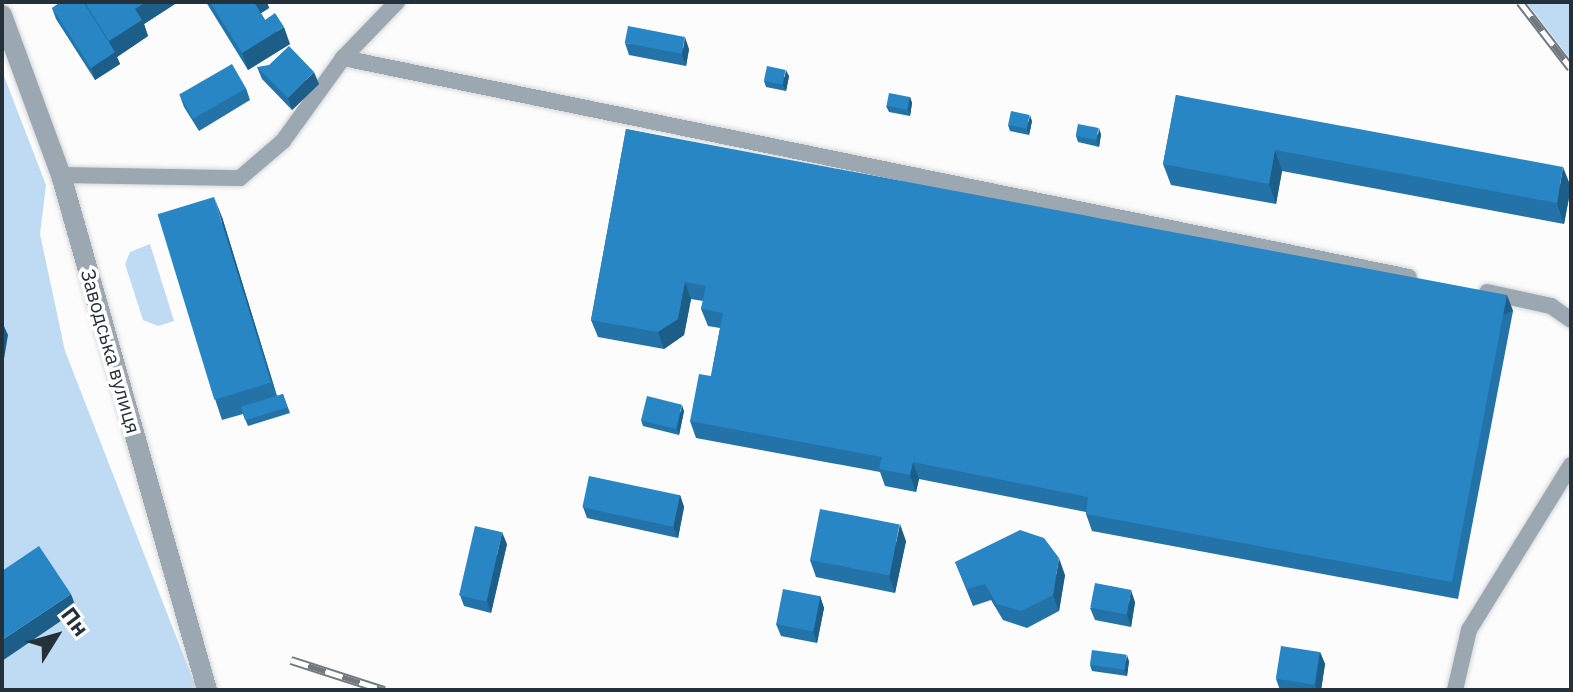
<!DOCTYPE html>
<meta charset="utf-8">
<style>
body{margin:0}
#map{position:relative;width:1573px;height:692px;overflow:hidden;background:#fcfcfc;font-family:"IBM Plex Sans",sans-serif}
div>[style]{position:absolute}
.green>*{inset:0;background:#bedbf3}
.roads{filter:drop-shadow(0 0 2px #d5d7d9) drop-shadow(0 0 2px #d5d7d9)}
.lane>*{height:16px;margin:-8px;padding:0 8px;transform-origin:8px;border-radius:8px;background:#9ba8b2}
.street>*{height:20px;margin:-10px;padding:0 10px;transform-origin:10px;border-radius:10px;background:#9ba8b2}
.rail>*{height:9px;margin-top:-4.5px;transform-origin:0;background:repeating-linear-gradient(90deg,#fff 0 18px,#71787e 0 36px);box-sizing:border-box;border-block:2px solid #71787e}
.wall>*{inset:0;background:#2373a9}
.shaded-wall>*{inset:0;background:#1d5e89;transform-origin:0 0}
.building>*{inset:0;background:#2986c4;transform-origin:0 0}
span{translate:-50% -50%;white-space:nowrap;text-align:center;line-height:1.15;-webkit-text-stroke:7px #fff;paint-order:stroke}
.street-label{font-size:20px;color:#25313a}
.frame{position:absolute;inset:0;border:4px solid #25313a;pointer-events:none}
.north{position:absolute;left:16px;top:596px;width:80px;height:80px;-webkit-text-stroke:6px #fff;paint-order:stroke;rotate:53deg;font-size:22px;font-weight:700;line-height:32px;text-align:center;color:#25313a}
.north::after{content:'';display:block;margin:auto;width:28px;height:36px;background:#25313a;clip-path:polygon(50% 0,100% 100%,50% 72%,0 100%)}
</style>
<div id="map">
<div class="green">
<i style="clip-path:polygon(1526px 2px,1571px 2px,1571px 60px)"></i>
<i style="clip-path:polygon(4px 76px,46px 185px,40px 234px,65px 351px,197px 690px,2px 690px)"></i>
<i style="clip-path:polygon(150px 244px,174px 321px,158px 326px,143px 320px,125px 264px,130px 252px)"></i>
</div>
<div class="roads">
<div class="lane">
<i style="left:397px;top:2px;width:78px;rotate:134deg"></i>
<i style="left:343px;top:58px;width:1088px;rotate:11.61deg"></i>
<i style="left:61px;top:175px;width:179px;rotate:1deg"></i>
<i style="left:240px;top:178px;width:57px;rotate:-40.7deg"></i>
<i style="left:283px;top:141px;width:102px;rotate:-54.1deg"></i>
<i style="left:1487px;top:292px;width:66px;rotate:12.3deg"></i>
<i style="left:1551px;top:306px;width:24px;rotate:35deg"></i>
<i style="left:1455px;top:690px;width:62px;rotate:-76.9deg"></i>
<i style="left:1469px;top:630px;width:194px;rotate:-58.3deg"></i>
</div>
<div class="street">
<i style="left:2px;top:15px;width:171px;rotate:69.8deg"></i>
<i style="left:61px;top:175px;width:535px;rotate:74.17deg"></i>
</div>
</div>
<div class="rail">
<i style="left:1520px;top:2px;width:83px;rotate:52.3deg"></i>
<i style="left:291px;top:660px;width:98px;rotate:17.9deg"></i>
</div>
<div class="wall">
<i style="clip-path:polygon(61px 2px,178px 2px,144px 24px,148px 36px,117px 57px,120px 64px,95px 80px,56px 19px,52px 8px)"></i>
<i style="clip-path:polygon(206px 2px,267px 2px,269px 8px,261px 13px,265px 20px,290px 44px,248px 70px)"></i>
<i style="clip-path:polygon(625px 43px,689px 49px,686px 66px,629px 55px)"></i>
<i style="clip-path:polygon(257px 67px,319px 84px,292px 110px,262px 79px)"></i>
<i style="clip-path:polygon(789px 76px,786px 91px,766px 87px,764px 81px)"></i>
<i style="clip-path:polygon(246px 88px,250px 100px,199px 131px,184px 107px,180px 96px)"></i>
<i style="clip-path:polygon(1176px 95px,1571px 187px,1564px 224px,1282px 171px,1276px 204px,1171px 185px,1163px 164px)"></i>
<i style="clip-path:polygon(910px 97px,912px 103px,910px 116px,889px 112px,886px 106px)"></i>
<i style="clip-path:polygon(1032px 121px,1029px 135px,1010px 131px,1008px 125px)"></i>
<i style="clip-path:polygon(626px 129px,1513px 311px,1458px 599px,1092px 531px,1086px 514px,1086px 512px,919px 479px,916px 492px,885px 486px,880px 472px,696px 438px,690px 421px,711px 376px,720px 328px,708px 326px,701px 309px,703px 301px,691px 299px,684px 335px,664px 349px,598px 337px,591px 320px)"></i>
<i style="clip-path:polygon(1101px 134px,1099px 147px,1078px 142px,1076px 136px)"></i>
<i style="clip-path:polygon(222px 217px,277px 396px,283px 394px,290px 413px,248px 426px,243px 414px,222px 420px,215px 399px)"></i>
<i style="clip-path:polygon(684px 411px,679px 435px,643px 426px,641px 420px)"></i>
<i style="clip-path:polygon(680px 495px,684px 507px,678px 538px,587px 518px,583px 507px)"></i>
<i style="clip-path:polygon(906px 541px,895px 593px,816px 577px,810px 560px)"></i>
<i style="clip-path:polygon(507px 544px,491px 613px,464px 606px,460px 595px)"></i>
<i style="clip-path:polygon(955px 562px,1065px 575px,1059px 611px,1027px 628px,1003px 620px,991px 600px,973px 606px)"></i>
<i style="clip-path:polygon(820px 596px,824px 608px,817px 643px,781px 636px,776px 624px)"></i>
<i style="clip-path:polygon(1135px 602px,1131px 627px,1095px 620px,1090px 608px)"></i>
<i style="clip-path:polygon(1320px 652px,1325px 664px,1321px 690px,1280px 690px,1276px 679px)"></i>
<i style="clip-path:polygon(1129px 661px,1127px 676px,1092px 671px,1090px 665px)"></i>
</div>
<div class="shaded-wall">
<i style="clip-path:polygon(146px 2px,178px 2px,144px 24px,148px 36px,117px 57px,120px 64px,95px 80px,91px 68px,114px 53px,109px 41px,135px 9px)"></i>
<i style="clip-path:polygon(253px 2px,267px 2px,269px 8px,258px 15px)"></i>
<i style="clip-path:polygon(284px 27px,290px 44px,248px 70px,242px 53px)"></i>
<i style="clip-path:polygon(685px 37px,689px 49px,686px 66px,682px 55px)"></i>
<i style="clip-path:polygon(786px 70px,789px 76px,786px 91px,783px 85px)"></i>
<i style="clip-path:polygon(314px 72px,319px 84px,292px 110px,288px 98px)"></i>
<i style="clip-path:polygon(910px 97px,912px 103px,910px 116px,908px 109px)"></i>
<i style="clip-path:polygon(1030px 115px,1032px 121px,1029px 135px,1027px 129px)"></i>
<i style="clip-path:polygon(1099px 128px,1101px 134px,1099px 147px,1097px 141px)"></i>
<i style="clip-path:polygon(1275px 150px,1282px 171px,1276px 204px,1269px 184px)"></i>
<i style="clip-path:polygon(1563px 167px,1571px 187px,1564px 224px,1557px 203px)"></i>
<i style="clip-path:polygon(214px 197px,222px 217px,279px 403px,272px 382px)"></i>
<i style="clip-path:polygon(685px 282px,691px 299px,684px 335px,664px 349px,658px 332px)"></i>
<i style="left:1507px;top:295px;width:17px;height:292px;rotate:69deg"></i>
<i style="clip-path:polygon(3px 324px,8px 335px,3px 365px,2px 333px)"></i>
<i style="clip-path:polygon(682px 405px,684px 411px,679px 435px,677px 429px)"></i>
<i style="clip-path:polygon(913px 462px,919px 479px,916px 492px,910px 475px)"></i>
<i style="clip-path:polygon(680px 495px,684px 507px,678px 538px,673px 526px)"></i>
<i style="clip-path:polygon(900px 524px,906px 541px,895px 593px,889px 576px)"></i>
<i style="clip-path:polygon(502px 532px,507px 544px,491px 613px,487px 601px)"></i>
<i style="clip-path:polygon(1059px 558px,1065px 575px,1059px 611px,1053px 595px)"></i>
<i style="clip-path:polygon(1131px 590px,1135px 602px,1131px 627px,1127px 615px)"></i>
<i style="clip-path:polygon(71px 594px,77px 610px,2px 661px,2px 640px)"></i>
<i style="clip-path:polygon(820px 596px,824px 608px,817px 643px,813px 631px)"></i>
<i style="clip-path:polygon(1320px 652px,1325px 664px,1321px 690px,1317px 690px,1315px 686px)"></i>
<i style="clip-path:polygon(1127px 655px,1129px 661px,1127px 676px,1124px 670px)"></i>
</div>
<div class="building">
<i style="clip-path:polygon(61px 2px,83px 2px,115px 52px,91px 68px,52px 8px)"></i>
<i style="clip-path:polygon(85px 2px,146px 2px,135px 9px,142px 20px,109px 41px)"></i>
<i style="clip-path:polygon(210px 2px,254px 2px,265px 20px,275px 13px,284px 27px,242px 53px)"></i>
<i style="left:628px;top:26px;width:58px;height:17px;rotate:11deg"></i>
<i style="clip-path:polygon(289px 46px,314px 72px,288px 98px,257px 67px,269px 65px)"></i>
<i style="left:232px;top:64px;width:28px;height:61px;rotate:60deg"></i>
<i style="left:767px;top:66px;width:19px;height:15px;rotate:12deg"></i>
<i style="left:889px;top:93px;width:21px;height:13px;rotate:11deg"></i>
<i style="clip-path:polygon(1176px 95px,1563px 167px,1557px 203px,1275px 150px,1269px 184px,1163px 164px)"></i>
<i style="left:1011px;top:111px;width:19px;height:14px;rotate:12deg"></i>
<i style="left:1078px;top:124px;width:21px;height:12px;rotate:11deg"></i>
<i style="clip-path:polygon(626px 129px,1507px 295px,1452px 582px,1086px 514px,1088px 497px,913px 462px,910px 475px,879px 469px,882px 457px,690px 421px,699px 374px,711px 376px,723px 313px,701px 309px,706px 286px,685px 282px,678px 319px,658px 332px,591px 320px)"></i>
<i style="left:214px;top:197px;width:194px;height:59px;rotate:73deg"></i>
<i style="left:283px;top:394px;width:14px;height:44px;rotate:73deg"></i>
<i style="left:647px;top:396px;width:36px;height:25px;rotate:14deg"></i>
<i style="left:589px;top:476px;width:93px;height:32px;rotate:12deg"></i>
<i style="left:820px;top:509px;width:81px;height:52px;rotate:11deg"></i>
<i style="left:475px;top:526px;width:28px;height:71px;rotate:13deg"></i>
<i style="clip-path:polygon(1020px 530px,1044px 538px,1059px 558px,1053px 595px,1021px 611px,997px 604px,985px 584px,967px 589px,955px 562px)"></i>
<i style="clip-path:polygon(39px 546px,71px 594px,2px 640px,2px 571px)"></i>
<i style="left:1095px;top:583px;width:37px;height:25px;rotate:11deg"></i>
<i style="left:783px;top:589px;width:38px;height:36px;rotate:11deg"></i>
<i style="left:1281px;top:646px;width:39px;height:33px;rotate:9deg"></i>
<i style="left:1092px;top:650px;width:35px;height:15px;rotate:8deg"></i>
</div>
<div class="street-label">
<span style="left:111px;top:351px;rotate:74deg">Заводська вулиця</span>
</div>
<div class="frame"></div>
<div class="north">Пн</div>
</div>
